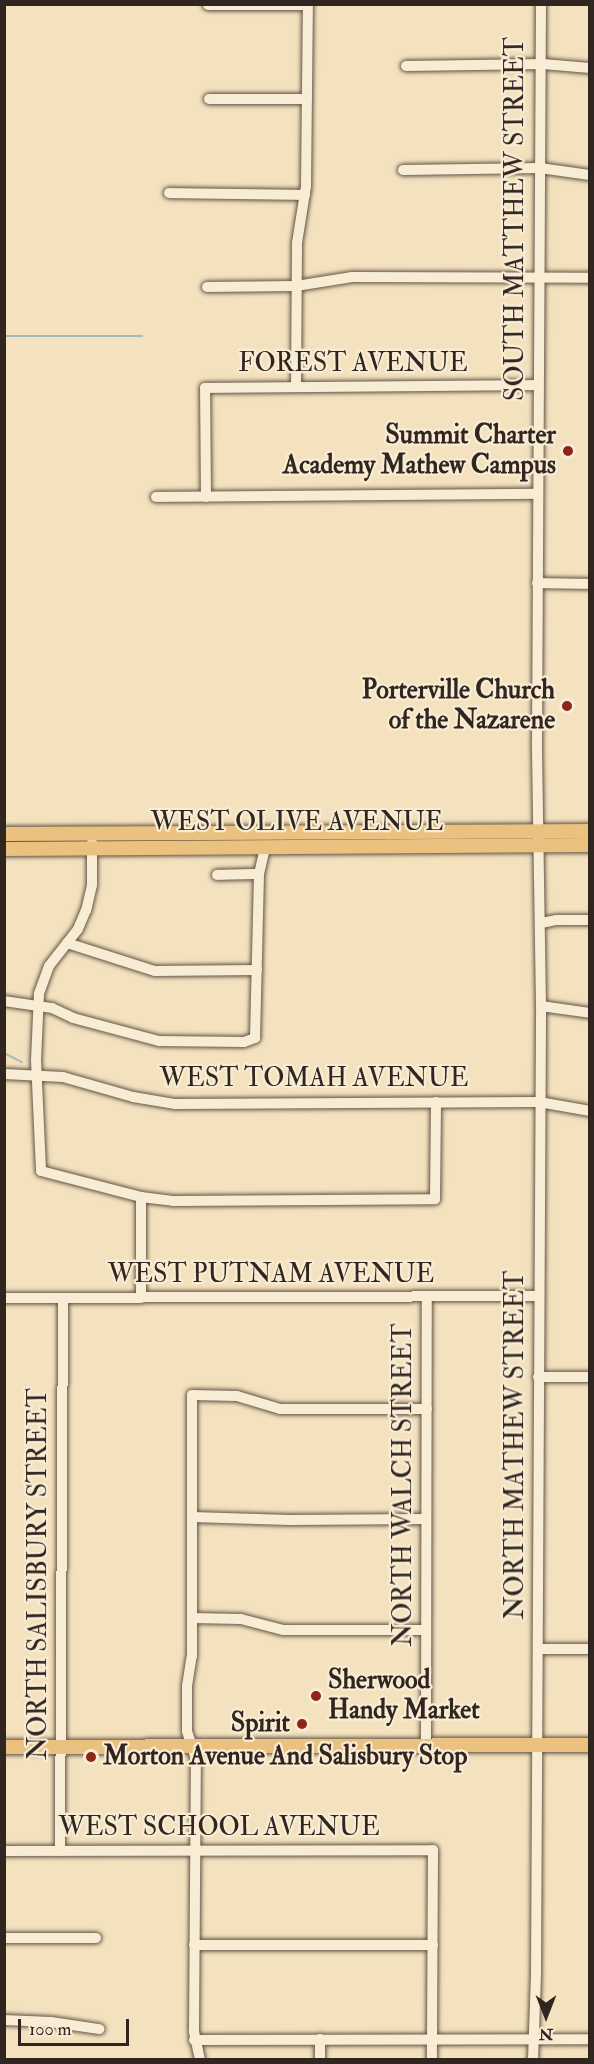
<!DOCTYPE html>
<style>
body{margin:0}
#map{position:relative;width:594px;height:2064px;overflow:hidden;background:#f4e2be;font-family:"IM FELL Double Pica",serif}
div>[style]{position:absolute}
.stream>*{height:2px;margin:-1px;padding:0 1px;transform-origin:1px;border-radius:1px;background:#a2babd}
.roads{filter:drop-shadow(0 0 2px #625547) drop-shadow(0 0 2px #625547)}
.minor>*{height:10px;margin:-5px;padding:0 5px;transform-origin:5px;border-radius:5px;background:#f8ecd5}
.major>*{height:14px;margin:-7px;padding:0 7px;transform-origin:7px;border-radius:7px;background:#eac17f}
.dots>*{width:16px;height:16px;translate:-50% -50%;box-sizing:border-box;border:3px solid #f8ecd5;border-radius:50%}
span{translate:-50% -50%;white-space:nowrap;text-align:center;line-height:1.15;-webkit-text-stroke:4.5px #f8ecd5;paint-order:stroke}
.street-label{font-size:26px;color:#31261f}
.poi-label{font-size:26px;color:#31261f;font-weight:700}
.right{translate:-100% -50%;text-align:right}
.left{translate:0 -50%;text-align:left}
.frame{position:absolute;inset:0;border:6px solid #31261f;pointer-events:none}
.north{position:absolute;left:516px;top:1986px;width:60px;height:60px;-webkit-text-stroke:4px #f8ecd5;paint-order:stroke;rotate:180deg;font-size:16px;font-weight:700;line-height:24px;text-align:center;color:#31261f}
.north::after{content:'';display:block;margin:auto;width:21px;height:27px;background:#31261f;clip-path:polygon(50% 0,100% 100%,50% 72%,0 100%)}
.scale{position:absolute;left:18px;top:2019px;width:111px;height:27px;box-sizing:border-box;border:3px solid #31261f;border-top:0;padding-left:8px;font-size:18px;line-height:21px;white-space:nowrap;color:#31261f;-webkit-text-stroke:4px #f8ecd5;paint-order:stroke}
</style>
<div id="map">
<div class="stream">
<i style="left:4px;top:336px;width:138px"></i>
<i style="left:4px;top:1053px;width:20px;rotate:27deg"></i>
</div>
<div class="roads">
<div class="minor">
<i style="left:208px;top:5px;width:100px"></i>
<i style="left:406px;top:66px;width:137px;rotate:-0.8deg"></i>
<i style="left:543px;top:64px;width:47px;rotate:4.9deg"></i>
<i style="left:209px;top:99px;width:98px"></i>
<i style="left:403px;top:170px;width:137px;rotate:-0.8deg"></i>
<i style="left:540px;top:168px;width:50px;rotate:8deg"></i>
<i style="left:169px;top:193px;width:136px;rotate:0.8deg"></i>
<i style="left:207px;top:287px;width:89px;rotate:-0.6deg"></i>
<i style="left:296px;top:286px;width:57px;rotate:-9.1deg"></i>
<i style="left:352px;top:277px;width:238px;rotate:0.2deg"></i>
<i style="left:296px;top:387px;width:144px;rotate:-89.6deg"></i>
<i style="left:297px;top:243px;width:58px;rotate:-81deg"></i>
<i style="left:306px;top:186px;width:182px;rotate:-89.4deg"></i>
<i style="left:156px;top:497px;width:381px;rotate:-0.5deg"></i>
<i style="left:206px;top:497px;width:109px;rotate:-90.5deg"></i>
<i style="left:205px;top:388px;width:332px;rotate:-0.5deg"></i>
<i style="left:537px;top:583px;width:53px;rotate:1.1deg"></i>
<i style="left:92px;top:843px;width:42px;rotate:90deg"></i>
<i style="left:92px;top:885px;width:26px;rotate:103deg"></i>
<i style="left:86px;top:910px;width:21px;rotate:113deg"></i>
<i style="left:78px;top:929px;width:47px;rotate:128.1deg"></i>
<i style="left:49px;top:966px;width:30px;rotate:110deg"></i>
<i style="left:39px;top:994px;width:66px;rotate:92.6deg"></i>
<i style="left:36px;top:1060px;width:111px;rotate:87.4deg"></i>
<i style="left:41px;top:1171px;width:103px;rotate:14.6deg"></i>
<i style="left:141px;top:1197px;width:32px;rotate:7deg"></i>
<i style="left:173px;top:1201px;width:262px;rotate:-0.4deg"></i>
<i style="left:435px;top:1199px;width:97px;rotate:-89.4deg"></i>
<i style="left:217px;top:875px;width:42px;rotate:-1.4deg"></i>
<i style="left:541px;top:923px;width:15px;rotate:-11deg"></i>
<i style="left:556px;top:920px;width:34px"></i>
<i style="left:67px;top:943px;width:92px;rotate:17.7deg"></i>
<i style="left:155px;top:971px;width:102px;rotate:-0.6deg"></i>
<i style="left:4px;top:1001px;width:49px;rotate:8.3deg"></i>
<i style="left:52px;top:1008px;width:23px;rotate:25deg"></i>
<i style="left:73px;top:1018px;width:89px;rotate:15deg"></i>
<i style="left:159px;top:1041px;width:85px;rotate:0.7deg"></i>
<i style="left:244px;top:1042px;width:12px;rotate:-20deg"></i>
<i style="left:255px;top:1038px;width:164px;rotate:-88.6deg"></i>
<i style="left:259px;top:874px;width:28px;rotate:-77deg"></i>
<i style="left:541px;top:1006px;width:49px;rotate:8.1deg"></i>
<i style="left:4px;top:1074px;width:59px;rotate:2.9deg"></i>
<i style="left:63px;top:1077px;width:73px;rotate:15.9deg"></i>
<i style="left:133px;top:1097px;width:43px;rotate:9.5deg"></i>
<i style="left:175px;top:1104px;width:364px;rotate:-0.3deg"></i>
<i style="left:539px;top:1102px;width:52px;rotate:10deg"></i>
<i style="left:4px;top:1298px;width:535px;rotate:-0.21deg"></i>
<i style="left:141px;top:1298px;width:101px;rotate:-90deg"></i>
<i style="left:538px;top:1377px;width:52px"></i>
<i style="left:192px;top:1517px;width:97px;rotate:1.8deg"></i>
<i style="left:289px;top:1520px;width:137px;rotate:-0.4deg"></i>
<i style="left:192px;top:1618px;width:49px;rotate:1.2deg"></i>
<i style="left:241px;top:1619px;width:43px;rotate:14.7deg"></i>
<i style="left:283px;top:1630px;width:143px"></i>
<i style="left:538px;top:1649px;width:52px"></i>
<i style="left:426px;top:1746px;width:449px;rotate:-89.9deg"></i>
<i style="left:4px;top:1851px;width:429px;rotate:-0.1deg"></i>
<i style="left:433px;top:1850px;width:210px;rotate:90.3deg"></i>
<i style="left:60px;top:1851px;width:553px;rotate:-89.69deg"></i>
<i style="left:4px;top:1938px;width:92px"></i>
<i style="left:194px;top:1945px;width:239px"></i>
<i style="left:4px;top:2020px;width:47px;rotate:2.4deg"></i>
<i style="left:51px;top:2022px;width:49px;rotate:8.3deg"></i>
<i style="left:194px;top:2040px;width:396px;rotate:-0.1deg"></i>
<i style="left:200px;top:2060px;width:30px;rotate:-102deg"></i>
<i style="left:194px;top:2031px;width:272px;rotate:-89.6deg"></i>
<i style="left:196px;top:1759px;width:29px;rotate:-108deg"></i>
<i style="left:187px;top:1731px;width:45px;rotate:-90deg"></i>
<i style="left:187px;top:1686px;width:30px;rotate:-81deg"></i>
<i style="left:192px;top:1656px;width:261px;rotate:-90deg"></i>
<i style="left:192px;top:1395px;width:45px;rotate:1.3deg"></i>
<i style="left:237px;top:1396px;width:45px;rotate:16.8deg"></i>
<i style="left:280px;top:1409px;width:147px"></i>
<i style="left:320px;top:2060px;width:21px;rotate:-90deg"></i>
<i style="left:533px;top:2060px;width:87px;rotate:-88deg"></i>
<i style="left:536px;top:1973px;width:967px;rotate:-89.7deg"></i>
<i style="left:541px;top:1006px;width:264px;rotate:-90.9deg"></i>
<i style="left:537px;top:742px;width:738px;rotate:-89.69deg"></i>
</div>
<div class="major">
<i style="left:4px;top:834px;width:586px;rotate:-0.29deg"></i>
<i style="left:4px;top:849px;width:586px;rotate:-0.39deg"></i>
<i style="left:4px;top:1747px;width:586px;rotate:-0.2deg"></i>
</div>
</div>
<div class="dots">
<i style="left:568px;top:451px;background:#8f2418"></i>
<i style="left:567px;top:706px;background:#8f2418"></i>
<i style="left:316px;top:1696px;background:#8f2418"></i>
<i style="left:302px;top:1724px;background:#8f2418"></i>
<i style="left:91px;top:1757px;background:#8f2418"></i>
</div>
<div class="street-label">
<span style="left:516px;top:219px;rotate:-90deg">SOUTH MATTHEW STREET</span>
<span style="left:353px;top:364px">FOREST AVENUE</span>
<span style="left:297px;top:823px">WEST OLIVE AVENUE</span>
<span style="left:314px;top:1079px">WEST TOMAH AVENUE</span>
<span style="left:271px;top:1275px">WEST PUTNAM AVENUE</span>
<span style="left:516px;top:1445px;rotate:-90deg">NORTH MATHEW STREET</span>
<span style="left:404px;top:1485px;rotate:-90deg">NORTH WALCH STREET</span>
<span style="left:39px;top:1574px;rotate:-90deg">NORTH SALISBURY STREET</span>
<span style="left:219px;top:1828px">WEST SCHOOL AVENUE</span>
</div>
<div class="poi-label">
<span class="right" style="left:556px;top:451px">Summit Charter<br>Academy Mathew Campus</span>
<span class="right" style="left:555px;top:706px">Porterville Church<br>of the Nazarene</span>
<span class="left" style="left:328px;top:1696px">Sherwood<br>Handy Market</span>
<span class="right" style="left:290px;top:1724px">Spirit</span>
<span class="left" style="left:103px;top:1757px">Morton Avenue And Salisbury Stop</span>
</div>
<div class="frame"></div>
<div class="north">N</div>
<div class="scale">100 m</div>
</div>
